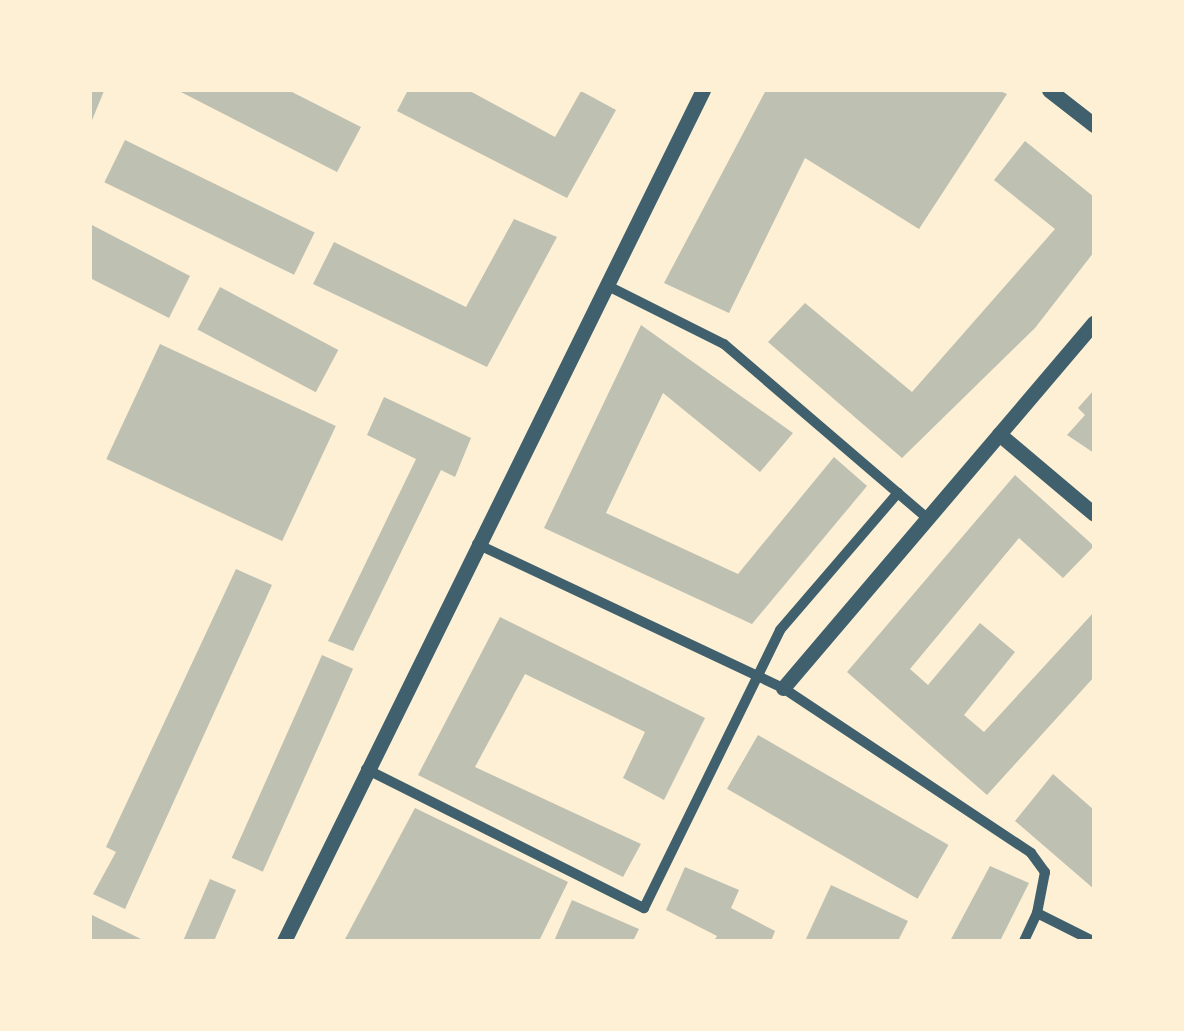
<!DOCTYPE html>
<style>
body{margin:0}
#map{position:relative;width:1184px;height:1031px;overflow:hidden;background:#fdf0d5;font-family:"Source Sans 3",sans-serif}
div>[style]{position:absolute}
.building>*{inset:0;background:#bec0b2;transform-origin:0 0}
.minor>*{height:10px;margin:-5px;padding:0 5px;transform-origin:5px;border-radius:5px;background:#3f606c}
.tertiary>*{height:15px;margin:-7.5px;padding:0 7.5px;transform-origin:7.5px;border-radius:7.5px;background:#3f606c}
span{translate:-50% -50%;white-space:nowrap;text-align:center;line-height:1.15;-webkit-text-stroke:10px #fdf0d5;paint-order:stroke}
.frame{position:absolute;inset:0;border:92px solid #fdf0d5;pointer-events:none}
</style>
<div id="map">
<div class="building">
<i style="clip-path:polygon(90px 90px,104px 91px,90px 125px)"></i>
<i style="clip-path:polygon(177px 90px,288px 90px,361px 127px,337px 172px)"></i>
<i style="clip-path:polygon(408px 90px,468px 90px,555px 137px,581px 91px,616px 110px,567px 198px,397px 111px)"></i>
<i style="clip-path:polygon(766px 90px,998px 90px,1007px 94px,919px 229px,805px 158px,729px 313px,664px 283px)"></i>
<i style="left:125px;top:140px;width:211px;height:47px;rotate:26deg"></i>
<i style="clip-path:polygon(1025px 141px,1094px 197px,1094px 252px,1035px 328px,902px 458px,768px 342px,805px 303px,912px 392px,1055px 229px,994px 180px)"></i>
<i style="clip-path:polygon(514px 219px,557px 237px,487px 367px,313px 284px,334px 242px,466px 307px)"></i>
<i style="clip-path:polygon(90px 224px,190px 276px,169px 318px,90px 278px)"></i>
<i style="left:220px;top:287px;width:134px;height:48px;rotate:28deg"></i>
<i style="clip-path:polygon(641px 325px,793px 433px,760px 472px,663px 393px,606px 513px,738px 574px,834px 457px,867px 486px,752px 624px,544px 528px)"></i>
<i style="left:160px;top:344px;width:194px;height:127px;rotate:25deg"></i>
<i style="clip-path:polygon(1094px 390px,1094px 453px,1067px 435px,1085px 415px,1078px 408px)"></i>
<i style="clip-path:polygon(384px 397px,471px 438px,455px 477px,441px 470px,353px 651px,328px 641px,416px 459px,367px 435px)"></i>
<i style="clip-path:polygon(1015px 475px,1094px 546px,1063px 578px,1019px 538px,910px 669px,928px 685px,980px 623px,1015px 652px,964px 715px,984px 732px,1094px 612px,1094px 677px,987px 795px,847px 672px)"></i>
<i style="clip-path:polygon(236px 569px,272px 585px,125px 909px,93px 894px,116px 852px,106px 847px)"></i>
<i style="clip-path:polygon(500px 617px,705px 718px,664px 800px,623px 778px,645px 732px,525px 674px,475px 767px,641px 844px,623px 877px,418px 775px)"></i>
<i style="left:322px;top:655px;width:34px;height:222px;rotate:24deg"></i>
<i style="left:758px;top:735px;width:220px;height:62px;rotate:30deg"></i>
<i style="clip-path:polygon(1053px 774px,1094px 810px,1094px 889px,1015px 821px)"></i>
<i style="clip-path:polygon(415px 808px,568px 882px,539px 941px,344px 941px)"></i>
<i style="clip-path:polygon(990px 866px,1029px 883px,1000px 941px,950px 941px)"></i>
<i style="clip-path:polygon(685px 867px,739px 890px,731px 908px,775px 931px,771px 941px,714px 941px,717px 936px,666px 910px)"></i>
<i style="clip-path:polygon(210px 879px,236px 890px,214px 941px,183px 941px)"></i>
<i style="clip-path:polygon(831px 885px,908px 921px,898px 941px,805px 941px)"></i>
<i style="clip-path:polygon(572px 900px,639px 929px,633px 941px,554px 941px)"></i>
<i style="clip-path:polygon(90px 914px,145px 941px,90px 941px)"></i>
</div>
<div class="minor">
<i style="left:606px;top:285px;width:132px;rotate:26.6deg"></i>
<i style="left:724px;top:344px;width:267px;rotate:40.6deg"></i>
<i style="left:477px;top:544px;width:338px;rotate:25.2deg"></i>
<i style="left:783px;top:688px;width:298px;rotate:33.6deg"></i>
<i style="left:1031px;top:853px;width:24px;rotate:54deg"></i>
<i style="left:1045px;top:872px;width:42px;rotate:101deg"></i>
<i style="left:1037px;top:913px;width:63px;rotate:26.6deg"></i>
<i style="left:366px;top:769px;width:311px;rotate:26.6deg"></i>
<i style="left:644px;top:908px;width:309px;rotate:-63.9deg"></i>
<i style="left:780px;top:630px;width:181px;rotate:-49.3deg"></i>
<i style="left:1024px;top:941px;width:31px;rotate:-65deg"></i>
</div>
<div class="tertiary">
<i style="left:1049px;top:90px;width:57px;rotate:37.9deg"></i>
<i style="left:999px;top:434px;width:124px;rotate:40.1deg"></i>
<i style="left:783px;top:688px;width:480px;rotate:-49.6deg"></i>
<i style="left:284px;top:941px;width:949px;rotate:-63.79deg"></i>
</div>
<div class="frame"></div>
</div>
